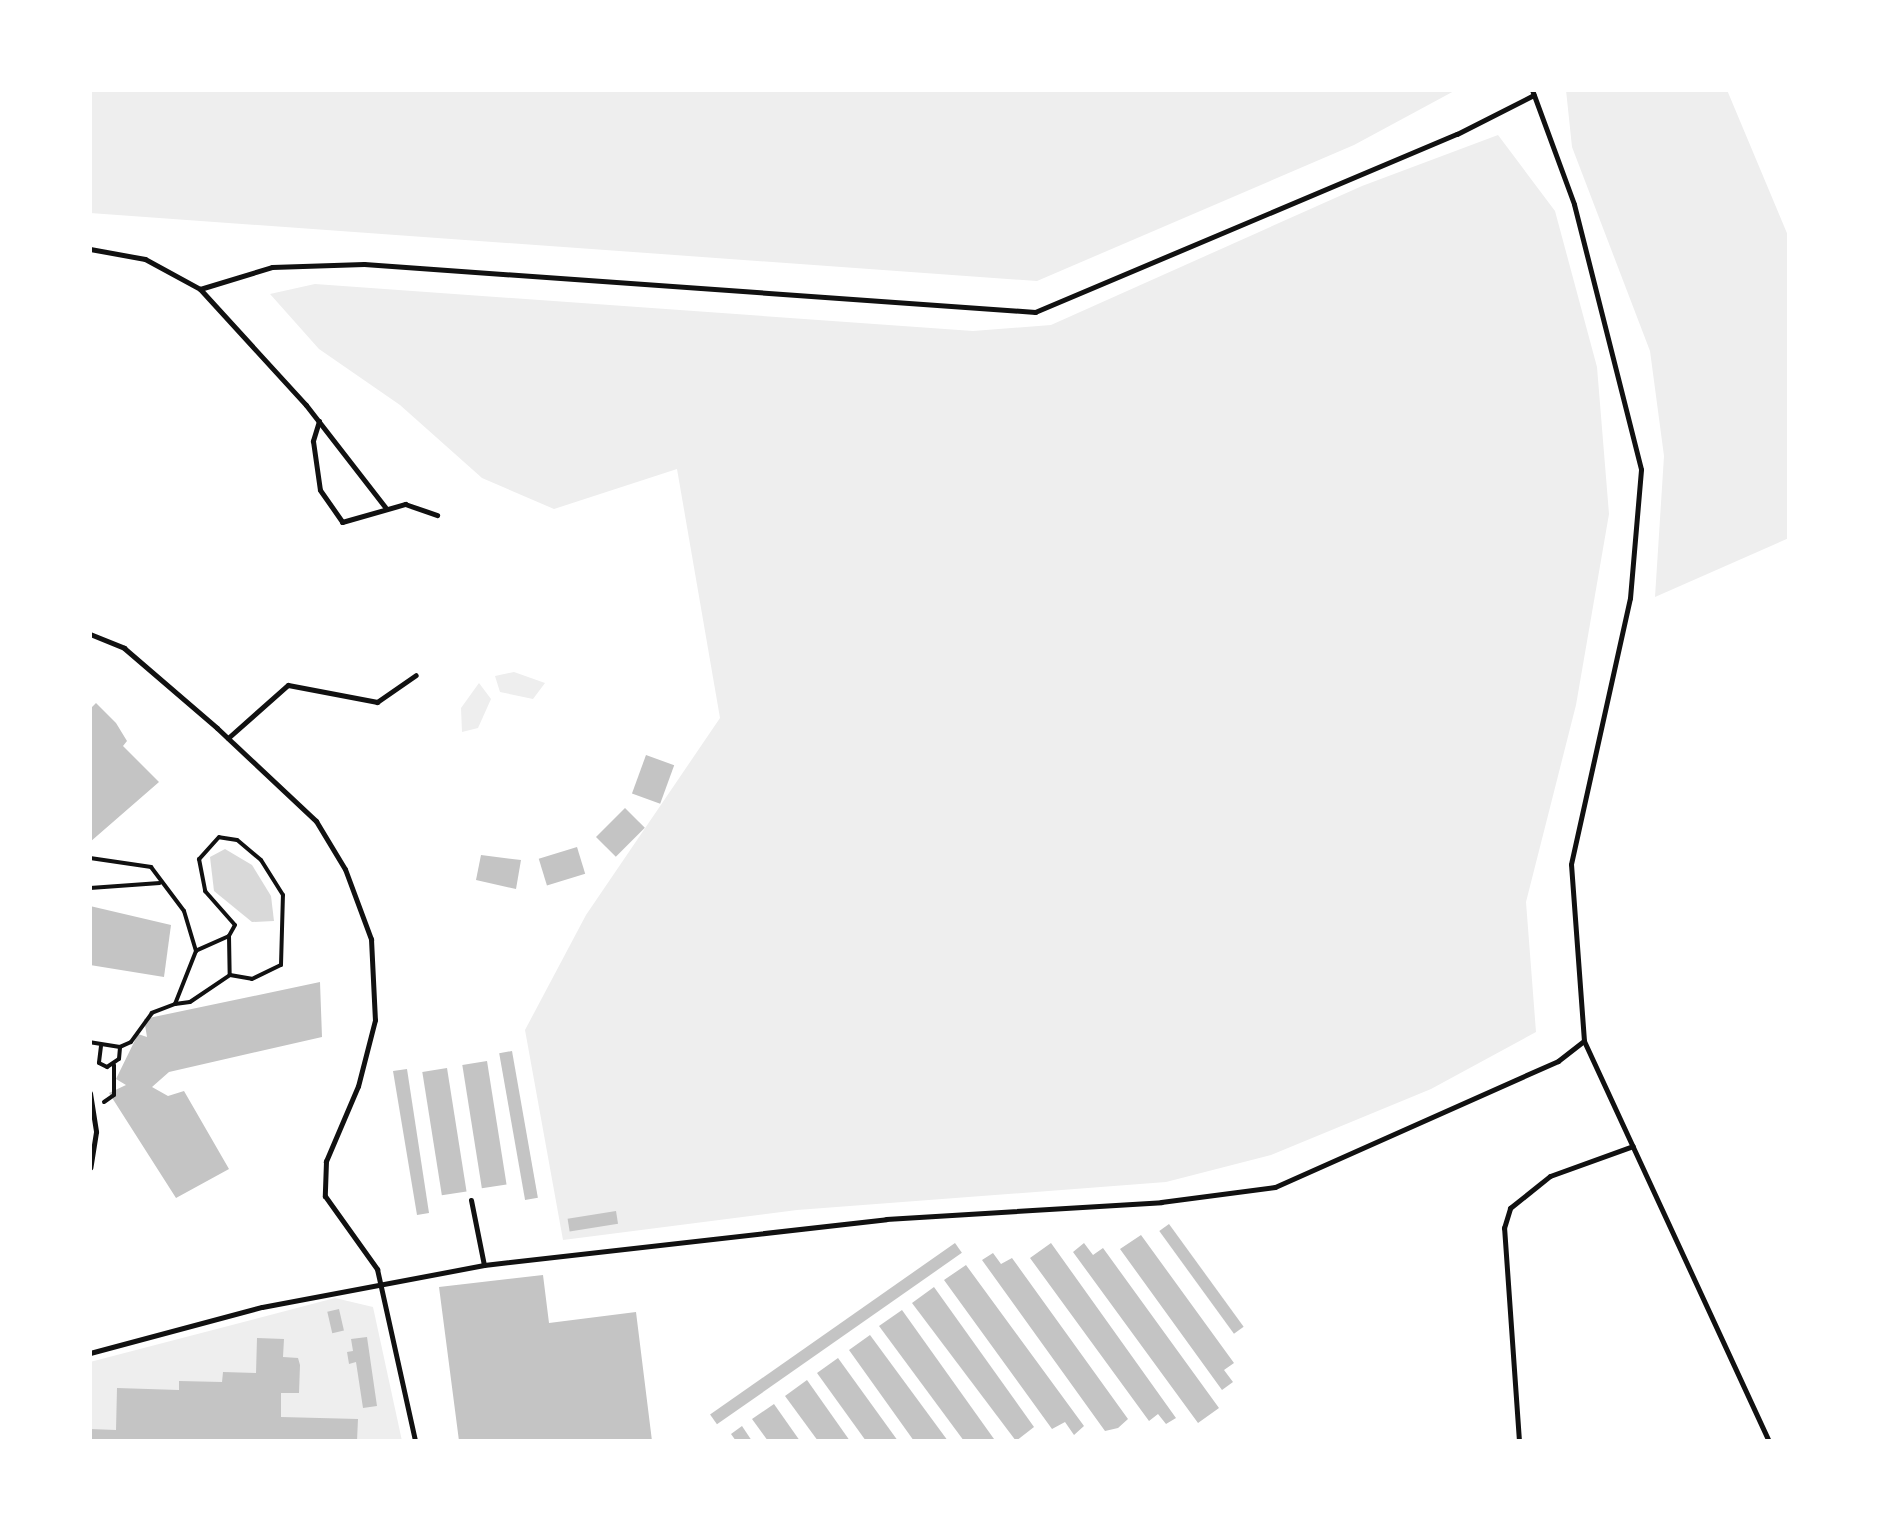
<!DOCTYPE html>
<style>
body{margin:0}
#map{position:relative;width:1879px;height:1531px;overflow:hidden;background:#fff;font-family:"Roboto Condensed",sans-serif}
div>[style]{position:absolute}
.green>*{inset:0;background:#eee}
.water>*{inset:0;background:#d9d9d9}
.building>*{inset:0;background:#c4c4c4;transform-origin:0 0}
.path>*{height:4px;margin:-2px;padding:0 2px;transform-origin:2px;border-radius:2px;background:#111}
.service>*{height:5px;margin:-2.5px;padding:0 2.5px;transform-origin:2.5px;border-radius:2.5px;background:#111}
span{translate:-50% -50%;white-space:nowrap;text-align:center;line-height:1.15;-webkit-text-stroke:9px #fff;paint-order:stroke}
.frame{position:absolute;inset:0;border:92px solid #fff;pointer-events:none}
</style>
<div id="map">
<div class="green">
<i style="clip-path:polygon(90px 90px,1456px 90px,1354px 145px,1037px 281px,90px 213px)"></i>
<i style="clip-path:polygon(1566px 90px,1727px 90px,1789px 238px,1789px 538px,1655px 597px,1664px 456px,1650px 351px,1572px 147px)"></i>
<i style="clip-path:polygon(1498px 135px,1555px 211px,1597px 367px,1609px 514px,1576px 705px,1526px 902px,1536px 1032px,1431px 1089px,1271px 1155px,1166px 1182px,797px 1210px,563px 1240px,525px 1030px,586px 915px,720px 718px,677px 469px,554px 509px,482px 478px,400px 405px,319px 349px,270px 294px,315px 284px,973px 331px,1051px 325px,1362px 186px)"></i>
<i style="clip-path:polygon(514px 672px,545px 683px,533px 699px,500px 692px,495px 676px)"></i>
<i style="clip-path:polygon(479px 683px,491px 699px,478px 728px,462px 732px,461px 708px)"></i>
<i style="clip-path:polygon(335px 1298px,373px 1307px,402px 1441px,90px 1441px,90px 1362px)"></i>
</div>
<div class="water">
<i style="clip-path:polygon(225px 849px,252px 865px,271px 896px,274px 921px,252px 922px,214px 891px,210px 857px)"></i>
</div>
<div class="building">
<i style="clip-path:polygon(96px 703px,116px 723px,127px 741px,123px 746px,159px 782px,90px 842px,90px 709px)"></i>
<i style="left:646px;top:755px;width:30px;height:41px;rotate:20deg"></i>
<i style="left:625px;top:808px;width:28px;height:41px;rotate:45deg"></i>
<i style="left:577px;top:847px;width:28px;height:40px;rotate:73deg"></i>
<i style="clip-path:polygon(481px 855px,521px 860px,516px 889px,476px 880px)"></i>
<i style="clip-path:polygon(90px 906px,171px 925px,164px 977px,90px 965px)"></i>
<i style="clip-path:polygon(320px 982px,322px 1037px,169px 1072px,152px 1087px,168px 1096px,184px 1091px,229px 1169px,176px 1198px,109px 1093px,126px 1085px,116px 1079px,138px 1034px,147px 1037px,144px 1019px)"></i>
<i style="left:512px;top:1051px;width:149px;height:13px;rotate:80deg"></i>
<i style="left:487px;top:1061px;width:125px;height:25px;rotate:81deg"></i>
<i style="left:447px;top:1068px;width:125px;height:25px;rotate:81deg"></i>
<i style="clip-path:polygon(407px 1069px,429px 1213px,417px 1215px,393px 1071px)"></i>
<i style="left:616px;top:1211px;width:13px;height:49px;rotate:81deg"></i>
<i style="left:1169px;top:1224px;width:127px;height:12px;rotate:54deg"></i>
<i style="clip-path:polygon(1141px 1235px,1234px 1363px,1224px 1370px,1233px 1382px,1222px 1390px,1120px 1249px)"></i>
<i style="left:955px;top:1243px;width:12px;height:299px;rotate:55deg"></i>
<i style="clip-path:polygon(1051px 1243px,1176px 1418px,1166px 1424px,1158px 1414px,1149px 1421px,1030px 1258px)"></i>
<i style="clip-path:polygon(1084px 1243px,1093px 1255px,1103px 1248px,1219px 1408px,1198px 1423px,1073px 1252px)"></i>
<i style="clip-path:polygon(993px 1253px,1001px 1264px,1012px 1258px,1128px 1419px,1118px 1428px,1105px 1431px,982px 1260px)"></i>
<i style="clip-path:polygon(966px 1265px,1084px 1426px,1074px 1435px,1065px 1422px,1052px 1429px,944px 1280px)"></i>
<i style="clip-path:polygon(543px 1275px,549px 1323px,636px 1312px,652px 1441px,459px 1441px,439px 1287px)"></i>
<i style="clip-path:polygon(934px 1287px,1034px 1427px,1016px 1441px,912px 1303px)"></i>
<i style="left:339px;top:1309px;width:22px;height:12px;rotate:77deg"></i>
<i style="clip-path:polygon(902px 1310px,994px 1439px,991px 1441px,964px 1441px,879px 1326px)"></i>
<i style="clip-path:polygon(870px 1335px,948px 1441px,914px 1441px,849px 1350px)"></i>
<i style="clip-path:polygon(367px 1337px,377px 1406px,363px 1408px,356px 1362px,349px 1364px,347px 1352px,353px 1351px,351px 1339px)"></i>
<i style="clip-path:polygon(257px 1338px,284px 1339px,283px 1357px,298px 1358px,300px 1365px,299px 1393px,281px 1393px,281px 1417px,358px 1419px,357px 1441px,90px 1441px,90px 1429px,116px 1430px,117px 1388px,179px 1390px,179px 1381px,222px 1382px,223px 1372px,256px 1373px)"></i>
<i style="clip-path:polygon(838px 1358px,898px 1441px,866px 1441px,817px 1373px)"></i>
<i style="clip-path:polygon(807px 1380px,850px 1441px,818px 1441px,785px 1396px)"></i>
<i style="clip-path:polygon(774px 1404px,800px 1441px,768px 1441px,752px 1419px)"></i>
<i style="clip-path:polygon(742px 1426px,752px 1441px,736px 1441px,731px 1434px)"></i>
</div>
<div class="path">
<i style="left:90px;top:858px;width:62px;rotate:8.4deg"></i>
<i style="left:151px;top:867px;width:55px;rotate:53.1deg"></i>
<i style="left:184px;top:911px;width:42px;rotate:73.3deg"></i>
<i style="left:196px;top:951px;width:57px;rotate:111.6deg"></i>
<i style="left:175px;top:1004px;width:25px;rotate:159deg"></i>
<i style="left:152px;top:1013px;width:36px;rotate:126deg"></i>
<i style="left:131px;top:1042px;width:12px;rotate:156deg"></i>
<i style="left:120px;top:1047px;width:30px;rotate:-171deg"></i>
<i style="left:90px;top:888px;width:70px;rotate:-4.1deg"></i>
<i style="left:229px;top:936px;width:39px;rotate:89deg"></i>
<i style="left:175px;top:1004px;width:15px;rotate:-8deg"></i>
<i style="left:190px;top:1002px;width:48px;rotate:-34deg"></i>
<i style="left:230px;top:975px;width:22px;rotate:10deg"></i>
<i style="left:252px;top:979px;width:32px;rotate:-26deg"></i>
<i style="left:281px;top:965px;width:70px;rotate:-88.4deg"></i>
<i style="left:283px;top:895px;width:41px;rotate:-122.2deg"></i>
<i style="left:261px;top:860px;width:31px;rotate:-140deg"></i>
<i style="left:237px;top:840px;width:18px;rotate:-171deg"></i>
<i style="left:219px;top:837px;width:30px;rotate:132deg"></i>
<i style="left:199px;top:859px;width:33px;rotate:79deg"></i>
<i style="left:205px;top:891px;width:45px;rotate:48.6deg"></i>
<i style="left:235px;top:925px;width:13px;rotate:119deg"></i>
<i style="left:229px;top:936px;width:36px;rotate:156deg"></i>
<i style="left:101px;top:1046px;width:17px;rotate:97deg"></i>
<i style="left:99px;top:1063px;width:9px;rotate:27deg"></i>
<i style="left:107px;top:1067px;width:14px;rotate:-34deg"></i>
<i style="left:119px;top:1059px;width:12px;rotate:-85deg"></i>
<i style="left:104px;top:1102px;width:12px;rotate:-35deg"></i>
<i style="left:114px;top:1095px;width:30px;rotate:-90deg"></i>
</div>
<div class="service">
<i style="left:90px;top:249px;width:56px;rotate:10.3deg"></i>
<i style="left:145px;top:259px;width:63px;rotate:28.6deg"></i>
<i style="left:200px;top:289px;width:157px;rotate:47.6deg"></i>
<i style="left:306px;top:405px;width:129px;rotate:52.2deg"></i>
<i style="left:200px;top:289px;width:75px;rotate:-17deg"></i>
<i style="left:272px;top:267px;width:92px;rotate:-1.9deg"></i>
<i style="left:364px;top:264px;width:673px;rotate:4.09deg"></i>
<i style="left:1035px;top:312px;width:458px;rotate:-22.9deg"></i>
<i style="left:1457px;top:134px;width:86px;rotate:-26.9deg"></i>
<i style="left:319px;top:421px;width:21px;rotate:107deg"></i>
<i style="left:313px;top:441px;width:49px;rotate:81.9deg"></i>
<i style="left:320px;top:490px;width:39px;rotate:55deg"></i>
<i style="left:342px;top:522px;width:66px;rotate:-15.9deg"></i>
<i style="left:405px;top:504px;width:34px;rotate:19deg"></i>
<i style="left:90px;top:634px;width:37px;rotate:22deg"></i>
<i style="left:124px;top:648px;width:123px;rotate:40.7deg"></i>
<i style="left:217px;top:728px;width:136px;rotate:43.2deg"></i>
<i style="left:316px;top:821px;width:56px;rotate:58.9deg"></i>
<i style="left:345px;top:869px;width:75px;rotate:69.6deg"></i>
<i style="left:371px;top:939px;width:81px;rotate:87.2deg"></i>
<i style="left:375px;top:1020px;width:68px;rotate:104.4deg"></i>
<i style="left:358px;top:1086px;width:82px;rotate:113.1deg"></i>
<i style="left:326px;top:1161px;width:35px;rotate:92deg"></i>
<i style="left:325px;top:1196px;width:90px;rotate:54.5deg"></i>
<i style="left:377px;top:1269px;width:176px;rotate:77.5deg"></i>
<i style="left:228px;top:738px;width:80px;rotate:-41.5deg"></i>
<i style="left:288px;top:685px;width:91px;rotate:10.8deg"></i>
<i style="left:377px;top:702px;width:47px;rotate:-34.7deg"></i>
<i style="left:1584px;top:1041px;width:441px;rotate:65.2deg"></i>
<i style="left:90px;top:1093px;width:39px;rotate:81deg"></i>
<i style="left:96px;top:1132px;width:36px;rotate:99deg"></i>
<i style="left:471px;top:1200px;width:66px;rotate:78.7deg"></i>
<i style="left:90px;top:1353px;width:178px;rotate:-15deg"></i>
<i style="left:262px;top:1307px;width:226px;rotate:-10.7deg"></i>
<i style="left:484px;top:1265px;width:405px;rotate:-6.5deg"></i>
<i style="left:886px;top:1219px;width:276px;rotate:-3.5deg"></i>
<i style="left:1161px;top:1202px;width:115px;rotate:-7.5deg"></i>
<i style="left:1275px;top:1187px;width:310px;rotate:-24deg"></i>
<i style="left:1558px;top:1061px;width:33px;rotate:-38deg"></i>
<i style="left:1584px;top:1041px;width:177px;rotate:-94.2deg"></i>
<i style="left:1571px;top:864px;width:272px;rotate:-77.5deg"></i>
<i style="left:1630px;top:598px;width:129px;rotate:-85.1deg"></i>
<i style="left:1641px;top:469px;width:273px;rotate:-104.2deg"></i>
<i style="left:1574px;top:204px;width:121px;rotate:-110.2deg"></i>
<i style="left:1519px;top:1441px;width:214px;rotate:-94deg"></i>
<i style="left:1504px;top:1228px;width:21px;rotate:-73deg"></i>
<i style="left:1510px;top:1208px;width:51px;rotate:-38.7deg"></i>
<i style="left:1550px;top:1176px;width:88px;rotate:-19.9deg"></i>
</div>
<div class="frame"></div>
</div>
